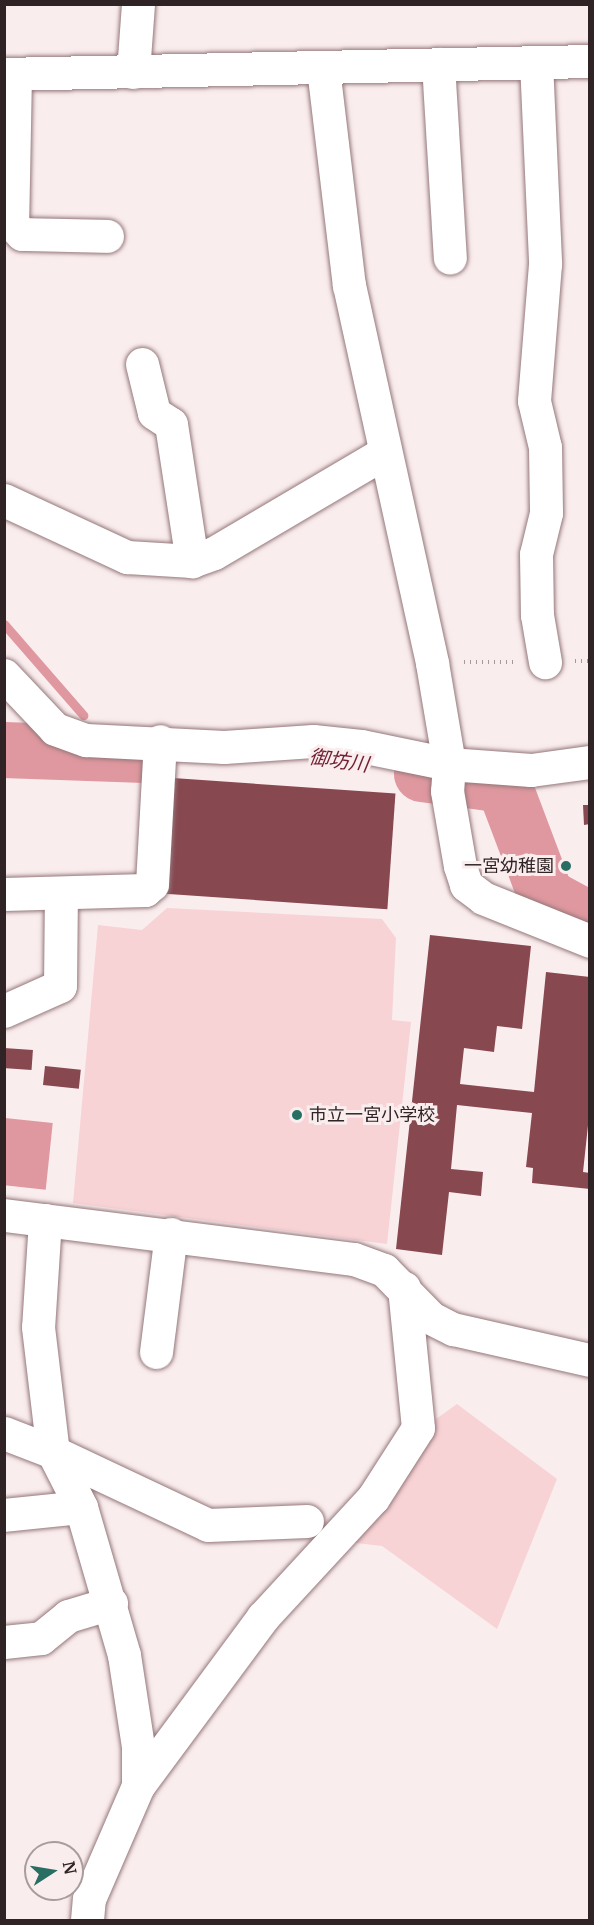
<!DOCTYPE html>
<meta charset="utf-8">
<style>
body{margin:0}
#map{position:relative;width:594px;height:1925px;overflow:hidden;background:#faedee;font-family:Merriweather,"Noto Sans JP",serif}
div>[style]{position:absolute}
.green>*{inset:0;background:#f8d3d6}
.water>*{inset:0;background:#df989f;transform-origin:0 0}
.stream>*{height:9px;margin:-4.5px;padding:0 4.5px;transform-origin:4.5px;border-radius:4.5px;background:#df989f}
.river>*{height:56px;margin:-28px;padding:0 28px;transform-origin:28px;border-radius:28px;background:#df989f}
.building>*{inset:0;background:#874850;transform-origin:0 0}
.path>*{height:4px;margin-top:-2px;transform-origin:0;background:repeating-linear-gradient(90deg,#a6999a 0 1.5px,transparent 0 6px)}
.roads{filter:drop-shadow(0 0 2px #94777a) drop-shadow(0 0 2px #94777a)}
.minor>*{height:33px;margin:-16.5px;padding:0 16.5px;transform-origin:16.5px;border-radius:16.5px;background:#fff}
.dots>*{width:16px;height:16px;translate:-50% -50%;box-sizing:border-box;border:3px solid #faedee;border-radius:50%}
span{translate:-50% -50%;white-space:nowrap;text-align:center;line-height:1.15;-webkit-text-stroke:6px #faedee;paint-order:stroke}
.poi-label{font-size:18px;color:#2f2325}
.right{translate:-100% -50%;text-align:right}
.left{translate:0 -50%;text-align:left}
.water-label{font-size:20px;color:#721f31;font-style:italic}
.frame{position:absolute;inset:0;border:6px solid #2f2325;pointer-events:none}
.north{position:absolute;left:24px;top:1841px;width:60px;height:60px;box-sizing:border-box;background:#faedee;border:2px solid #a99c9e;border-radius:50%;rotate:78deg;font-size:16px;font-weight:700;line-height:24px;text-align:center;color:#2f2325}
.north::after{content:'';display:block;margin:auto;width:21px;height:27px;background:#286e63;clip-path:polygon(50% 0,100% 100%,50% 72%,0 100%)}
</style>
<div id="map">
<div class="green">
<i style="clip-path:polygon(167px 908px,382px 919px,396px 938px,392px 1020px,411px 1022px,387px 1244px,73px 1203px,98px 925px,142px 930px)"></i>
<i style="clip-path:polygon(457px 1404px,557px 1479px,497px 1629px,382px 1546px,339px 1541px,436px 1419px)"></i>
</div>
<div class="water">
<i style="left:5px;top:1118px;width:48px;height:67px;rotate:6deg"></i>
</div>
<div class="stream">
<i style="left:4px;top:624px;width:121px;rotate:49deg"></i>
</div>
<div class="river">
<i style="left:4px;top:750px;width:141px;rotate:2deg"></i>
<i style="left:422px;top:774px;width:83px;rotate:7.6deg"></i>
<i style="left:504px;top:785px;width:119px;rotate:69.3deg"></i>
<i style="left:546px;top:896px;width:50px;rotate:28.6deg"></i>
</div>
<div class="building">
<i style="left:173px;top:778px;width:223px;height:116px;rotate:4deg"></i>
<i style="clip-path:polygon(583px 805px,590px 805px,590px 824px,584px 825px)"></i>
<i style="clip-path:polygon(430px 935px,531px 946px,522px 1029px,497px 1026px,494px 1052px,464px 1048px,460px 1084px,534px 1092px,546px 972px,590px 977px,590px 1107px,583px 1172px,590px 1173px,590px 1189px,532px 1183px,533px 1168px,526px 1167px,532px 1113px,457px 1105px,451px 1169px,483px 1172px,481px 1196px,449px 1192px,442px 1255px,396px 1249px)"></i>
<i style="left:4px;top:1048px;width:29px;height:20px;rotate:4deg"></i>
<i style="left:45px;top:1066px;width:36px;height:19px;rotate:6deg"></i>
</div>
<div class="path">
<i style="left:575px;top:661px;width:15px"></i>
<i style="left:464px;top:662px;width:50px"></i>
</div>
<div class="roads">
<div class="minor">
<i style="left:536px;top:62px;width:202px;rotate:87.4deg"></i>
<i style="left:545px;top:264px;width:137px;rotate:94.6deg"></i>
<i style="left:534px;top:401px;width:47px;rotate:76.6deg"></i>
<i style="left:545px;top:447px;width:66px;rotate:89.1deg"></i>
<i style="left:546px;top:513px;width:42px;rotate:103.7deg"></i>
<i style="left:536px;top:554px;width:61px;rotate:89.1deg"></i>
<i style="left:537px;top:615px;width:48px;rotate:80.3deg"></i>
<i style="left:438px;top:64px;width:194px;rotate:86.5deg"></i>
<i style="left:323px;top:68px;width:219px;rotate:83.2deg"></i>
<i style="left:349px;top:285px;width:387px;rotate:77.6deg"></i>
<i style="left:432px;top:663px;width:102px;rotate:80.4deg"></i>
<i style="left:449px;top:764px;width:27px;rotate:94deg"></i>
<i style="left:447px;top:791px;width:76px;rotate:80.2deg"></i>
<i style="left:460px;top:866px;width:20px;rotate:72deg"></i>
<i style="left:466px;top:885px;width:21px;rotate:37deg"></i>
<i style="left:483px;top:898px;width:115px;rotate:21.9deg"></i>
<i style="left:133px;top:72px;width:68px;rotate:-85.8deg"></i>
<i style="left:4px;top:74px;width:586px;rotate:-1.27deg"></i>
<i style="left:15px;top:74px;width:150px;rotate:91.1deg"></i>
<i style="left:12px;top:224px;width:14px;rotate:45deg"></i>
<i style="left:22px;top:234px;width:85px;rotate:1.3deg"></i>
<i style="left:142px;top:364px;width:50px;rotate:76.2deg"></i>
<i style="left:154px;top:413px;width:20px;rotate:33deg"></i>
<i style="left:171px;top:424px;width:139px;rotate:81.3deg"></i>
<i style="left:4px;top:500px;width:136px;rotate:24.9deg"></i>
<i style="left:127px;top:557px;width:65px;rotate:3.5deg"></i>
<i style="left:192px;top:561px;width:23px;rotate:-20deg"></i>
<i style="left:214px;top:553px;width:197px;rotate:-30.5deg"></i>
<i style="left:4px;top:675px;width:74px;rotate:46.6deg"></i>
<i style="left:55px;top:729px;width:33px;rotate:20deg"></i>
<i style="left:86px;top:740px;width:138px;rotate:2.9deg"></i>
<i style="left:224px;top:747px;width:89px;rotate:-3.9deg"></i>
<i style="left:313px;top:741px;width:48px;rotate:5.9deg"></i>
<i style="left:361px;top:746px;width:90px;rotate:11.6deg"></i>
<i style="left:449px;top:764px;width:82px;rotate:4.2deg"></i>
<i style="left:531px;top:770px;width:60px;rotate:-7.7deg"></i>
<i style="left:4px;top:894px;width:141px;rotate:-1.6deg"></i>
<i style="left:145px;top:890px;width:9px;rotate:-41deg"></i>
<i style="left:152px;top:884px;width:143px;rotate:-86.8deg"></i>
<i style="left:4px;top:1011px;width:61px;rotate:-24.1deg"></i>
<i style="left:60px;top:986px;width:91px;rotate:-89.4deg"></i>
<i style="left:4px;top:1215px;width:353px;rotate:7.2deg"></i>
<i style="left:354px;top:1259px;width:32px;rotate:20deg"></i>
<i style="left:384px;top:1270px;width:67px;rotate:45.6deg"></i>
<i style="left:431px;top:1318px;width:25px;rotate:27deg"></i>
<i style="left:453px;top:1329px;width:140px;rotate:12.8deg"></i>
<i style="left:45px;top:1220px;width:107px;rotate:93.7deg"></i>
<i style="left:38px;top:1327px;width:126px;rotate:83.2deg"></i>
<i style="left:53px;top:1452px;width:171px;rotate:25.2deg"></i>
<i style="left:208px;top:1525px;width:99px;rotate:-2.3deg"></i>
<i style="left:156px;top:1352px;width:119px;rotate:-82.8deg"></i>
<i style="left:4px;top:1433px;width:53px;rotate:21.2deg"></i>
<i style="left:53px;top:1452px;width:62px;rotate:63deg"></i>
<i style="left:81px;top:1507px;width:154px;rotate:73.8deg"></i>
<i style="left:124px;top:1655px;width:93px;rotate:81.3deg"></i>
<i style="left:138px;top:1747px;width:39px;rotate:90deg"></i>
<i style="left:4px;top:1515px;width:77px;rotate:-5.9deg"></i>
<i style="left:4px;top:1642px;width:37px;rotate:-6deg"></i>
<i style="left:41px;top:1638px;width:35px;rotate:-39deg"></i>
<i style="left:68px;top:1616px;width:45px;rotate:-16.8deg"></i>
<i style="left:87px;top:1920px;width:21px;rotate:-85deg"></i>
<i style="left:89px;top:1899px;width:123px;rotate:-66.6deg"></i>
<i style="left:138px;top:1786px;width:210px;rotate:-53.5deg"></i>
<i style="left:263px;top:1617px;width:162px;rotate:-47.3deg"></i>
<i style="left:373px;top:1498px;width:83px;rotate:-57.3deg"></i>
<i style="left:418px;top:1428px;width:141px;rotate:-95.7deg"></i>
</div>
</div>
<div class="dots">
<i style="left:566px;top:866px;background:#286e63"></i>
<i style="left:297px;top:1115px;background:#286e63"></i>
</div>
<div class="poi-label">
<span class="right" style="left:554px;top:866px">一宮幼稚園</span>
<span class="left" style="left:309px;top:1115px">市立一宮小学校</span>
</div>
<div class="water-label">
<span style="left:339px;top:760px;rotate:8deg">御坊川</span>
</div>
<div class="frame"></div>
<div class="north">N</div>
</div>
